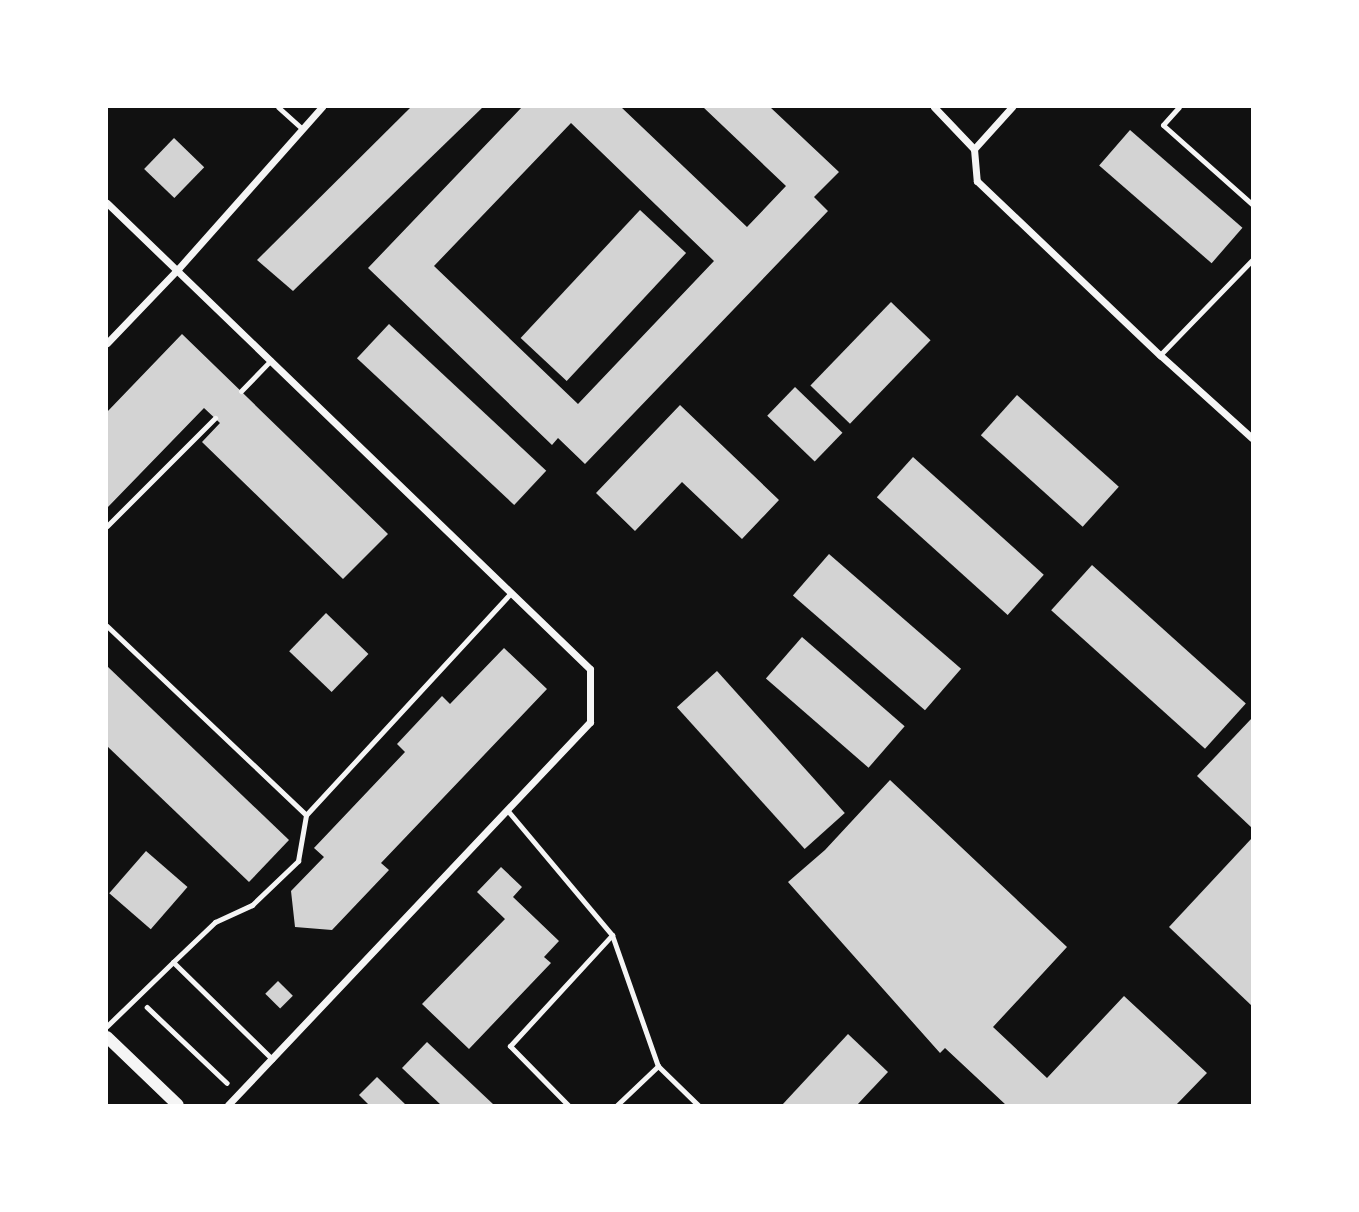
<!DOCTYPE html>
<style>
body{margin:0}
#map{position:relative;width:1359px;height:1212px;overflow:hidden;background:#111;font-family:"Roboto Serif",serif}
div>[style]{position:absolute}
.building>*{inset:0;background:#d3d3d3;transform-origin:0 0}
.path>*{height:4.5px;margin:-2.25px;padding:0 2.25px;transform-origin:2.25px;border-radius:2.25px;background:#f5f5f5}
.service>*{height:5px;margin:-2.5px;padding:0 2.5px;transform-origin:2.5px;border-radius:2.5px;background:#f5f5f5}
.minor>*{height:7px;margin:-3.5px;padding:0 3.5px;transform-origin:3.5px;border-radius:3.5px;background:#f5f5f5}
.tertiary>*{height:12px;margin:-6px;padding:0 6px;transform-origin:6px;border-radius:6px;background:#f5f5f5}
span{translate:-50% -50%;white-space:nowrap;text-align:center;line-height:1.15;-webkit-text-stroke:7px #fff;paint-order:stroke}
.frame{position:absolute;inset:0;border:108px solid #fff;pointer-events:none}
</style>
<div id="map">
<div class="building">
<i style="clip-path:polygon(411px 107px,483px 107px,293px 291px,257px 260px)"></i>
<i style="clip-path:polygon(evenodd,522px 107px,621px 107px,747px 227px,786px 186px,703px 107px,770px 107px,839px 172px,814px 197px,828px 211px,585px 464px,558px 438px,552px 445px,368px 268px,522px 107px,571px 123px,714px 261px,578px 404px,434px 266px,571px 123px)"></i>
<i style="left:1130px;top:130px;width:149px;height:47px;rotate:41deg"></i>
<i style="left:174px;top:138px;width:42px;height:43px;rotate:44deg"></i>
<i style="left:640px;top:210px;width:63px;height:175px;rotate:43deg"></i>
<i style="left:891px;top:302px;width:55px;height:116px;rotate:44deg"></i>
<i style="left:389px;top:324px;width:215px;height:47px;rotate:43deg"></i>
<i style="clip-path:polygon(182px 334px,388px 534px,343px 579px,202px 442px,220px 423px,204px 408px,107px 508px,107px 412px)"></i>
<i style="left:795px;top:387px;width:66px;height:40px;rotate:44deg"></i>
<i style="left:1017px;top:395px;width:137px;height:54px;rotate:42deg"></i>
<i style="clip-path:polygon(680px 405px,779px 500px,742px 539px,682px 482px,635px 531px,596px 493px)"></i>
<i style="left:913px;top:457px;width:176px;height:54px;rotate:42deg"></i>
<i style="left:829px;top:554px;width:175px;height:55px;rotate:41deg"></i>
<i style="left:1092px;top:565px;width:207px;height:61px;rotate:42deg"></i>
<i style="left:326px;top:613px;width:59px;height:53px;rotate:44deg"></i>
<i style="left:802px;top:637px;width:136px;height:55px;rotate:41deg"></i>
<i style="clip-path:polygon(504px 648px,547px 689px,381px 863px,389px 870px,332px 930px,295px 927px,291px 891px,324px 857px,314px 848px,405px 752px,397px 744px,442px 696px,450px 704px)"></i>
<i style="clip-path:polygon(107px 666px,289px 840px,249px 882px,107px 746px)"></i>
<i style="left:717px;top:671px;width:191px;height:54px;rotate:48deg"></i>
<i style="clip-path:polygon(1252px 718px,1252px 828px,1197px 776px)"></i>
<i style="clip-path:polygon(890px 780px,1067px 947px,993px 1027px,1047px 1078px,1124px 996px,1207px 1073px,1176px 1105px,1006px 1105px,945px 1048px,940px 1053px,788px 882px,825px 850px)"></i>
<i style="clip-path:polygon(1252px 838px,1252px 1006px,1169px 927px)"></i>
<i style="left:146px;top:851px;width:55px;height:56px;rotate:41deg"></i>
<i style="clip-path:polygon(501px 867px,522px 887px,513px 897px,559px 941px,544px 957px,551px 963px,469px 1049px,422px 1004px,505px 919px,477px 892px)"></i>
<i style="left:278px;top:981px;width:21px;height:18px;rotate:45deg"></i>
<i style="clip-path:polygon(848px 1034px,888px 1072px,857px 1105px,782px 1105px)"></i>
<i style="clip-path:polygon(427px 1042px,494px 1105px,441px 1105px,402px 1068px)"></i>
<i style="clip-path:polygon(377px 1077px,406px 1105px,369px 1105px,359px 1095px)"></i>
</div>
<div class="path">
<i style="left:147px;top:1007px;width:110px;rotate:43.5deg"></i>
</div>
<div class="service">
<i style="left:278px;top:107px;width:31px;rotate:42deg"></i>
<i style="left:1179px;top:107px;width:24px;rotate:132deg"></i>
<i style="left:1163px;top:125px;width:119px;rotate:41.6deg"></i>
<i style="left:1160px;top:355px;width:132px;rotate:-45.9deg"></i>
<i style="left:241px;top:391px;width:43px;rotate:-45.9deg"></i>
<i style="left:107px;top:526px;width:153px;rotate:-45deg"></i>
<i style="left:107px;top:626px;width:274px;rotate:43.5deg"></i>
<i style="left:508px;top:811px;width:162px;rotate:50deg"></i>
<i style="left:612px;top:935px;width:139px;rotate:70.7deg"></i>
<i style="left:658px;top:1066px;width:56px;rotate:44.3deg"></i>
<i style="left:173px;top:962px;width:58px;rotate:-43.6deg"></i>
<i style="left:215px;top:922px;width:41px;rotate:-24.7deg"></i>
<i style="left:252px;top:905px;width:64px;rotate:-43.7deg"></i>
<i style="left:298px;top:861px;width:47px;rotate:-80.1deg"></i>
<i style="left:306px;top:815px;width:301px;rotate:-47.3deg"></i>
<i style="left:107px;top:1026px;width:92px;rotate:-44.1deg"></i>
<i style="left:173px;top:962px;width:139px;rotate:44.4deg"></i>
<i style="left:568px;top:1105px;width:83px;rotate:-134.5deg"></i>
<i style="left:510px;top:1046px;width:151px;rotate:-47.4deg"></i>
<i style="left:617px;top:1105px;width:57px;rotate:-43.6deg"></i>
</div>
<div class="minor">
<i style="left:934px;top:107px;width:58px;rotate:46.4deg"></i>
<i style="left:974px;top:149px;width:32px;rotate:85deg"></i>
<i style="left:977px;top:181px;width:253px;rotate:43.6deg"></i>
<i style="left:1160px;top:355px;width:124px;rotate:42.1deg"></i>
<i style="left:974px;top:149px;width:57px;rotate:-47.9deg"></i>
<i style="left:107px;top:203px;width:671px;rotate:43.97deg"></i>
<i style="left:590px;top:669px;width:53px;rotate:90deg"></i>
<i style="left:590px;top:722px;width:527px;rotate:133.39deg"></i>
<i style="left:107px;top:343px;width:103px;rotate:-46.2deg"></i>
<i style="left:178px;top:269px;width:217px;rotate:-48.4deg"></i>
</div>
<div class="tertiary">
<i style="left:107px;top:1037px;width:98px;rotate:43.8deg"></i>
</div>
<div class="frame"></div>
</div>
